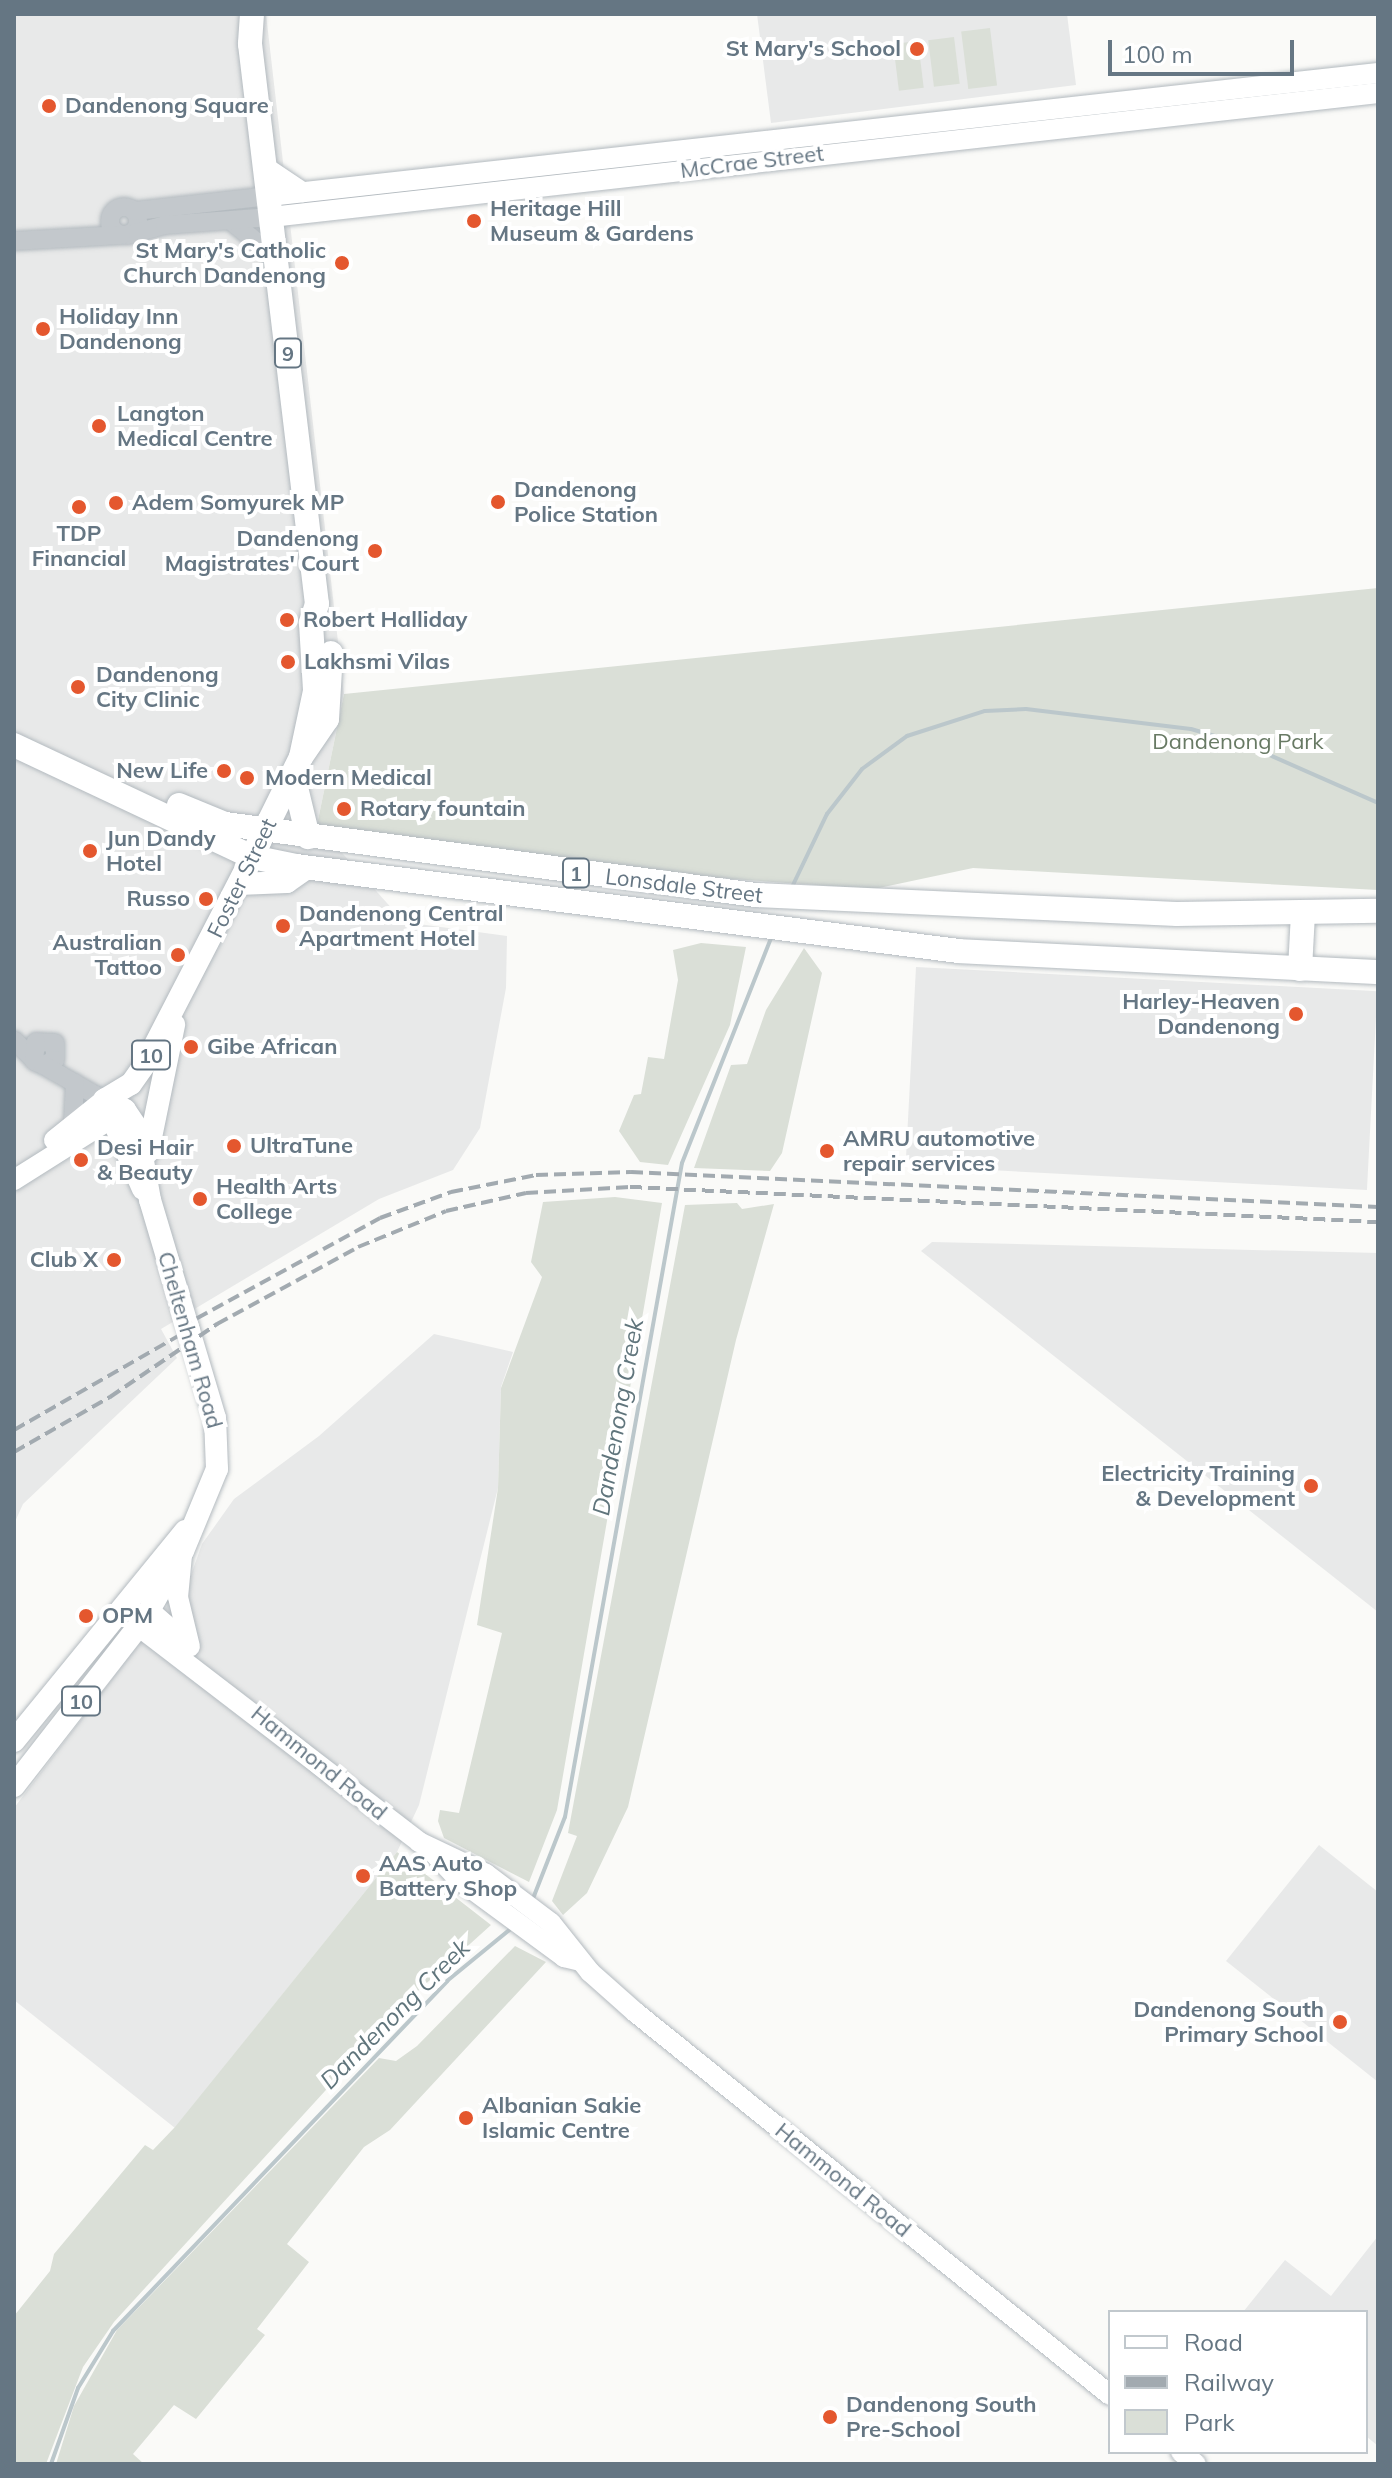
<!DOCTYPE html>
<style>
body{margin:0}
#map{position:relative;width:1392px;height:2478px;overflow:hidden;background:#fafaf8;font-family:Mulish,sans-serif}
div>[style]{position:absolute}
.built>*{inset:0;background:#e8e9e9;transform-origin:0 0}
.green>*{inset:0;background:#dadfd7;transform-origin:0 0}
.stream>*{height:4px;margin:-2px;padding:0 2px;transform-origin:2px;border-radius:2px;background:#bbc7cb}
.roads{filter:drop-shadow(0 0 2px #b3babf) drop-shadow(0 0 2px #b3babf)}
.tertiary>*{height:18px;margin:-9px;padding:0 9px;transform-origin:9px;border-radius:9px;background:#c3c8cc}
.tertiary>.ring{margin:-9px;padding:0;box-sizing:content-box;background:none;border:18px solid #c3c8cc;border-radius:50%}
.secondary>*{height:20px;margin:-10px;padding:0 10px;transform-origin:10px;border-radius:10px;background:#fff}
.primary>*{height:22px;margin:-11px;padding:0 11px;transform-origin:11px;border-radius:11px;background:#fff}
.trunk>*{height:24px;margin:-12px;padding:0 12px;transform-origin:12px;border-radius:12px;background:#fff}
.rail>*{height:4px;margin-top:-2px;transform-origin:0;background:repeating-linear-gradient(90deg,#a2aab0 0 12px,transparent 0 18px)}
.dots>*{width:22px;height:22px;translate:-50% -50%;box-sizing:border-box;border:4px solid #fff;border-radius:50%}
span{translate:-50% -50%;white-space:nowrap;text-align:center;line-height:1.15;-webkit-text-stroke:8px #fff;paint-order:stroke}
.shield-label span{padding:2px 6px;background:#fff;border:2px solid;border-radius:6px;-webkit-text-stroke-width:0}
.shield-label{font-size:20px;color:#657683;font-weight:700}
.poi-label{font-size:22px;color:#657683;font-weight:700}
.right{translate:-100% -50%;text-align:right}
.left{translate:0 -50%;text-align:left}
.street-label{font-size:22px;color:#657683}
.park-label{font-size:22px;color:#687a64}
.water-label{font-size:24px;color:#60757c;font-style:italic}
.frame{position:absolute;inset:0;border:16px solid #657683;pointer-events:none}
.legend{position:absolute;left:1108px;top:2310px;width:260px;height:144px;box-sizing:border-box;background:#fff;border:2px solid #c1c8cd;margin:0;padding:10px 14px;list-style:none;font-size:24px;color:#657683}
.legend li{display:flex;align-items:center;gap:16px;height:40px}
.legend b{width:40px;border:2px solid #c1c8cd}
.scale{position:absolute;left:1108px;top:40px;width:186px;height:36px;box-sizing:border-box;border:4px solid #657683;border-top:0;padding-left:10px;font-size:24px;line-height:28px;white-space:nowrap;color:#657683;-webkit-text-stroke:6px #fff;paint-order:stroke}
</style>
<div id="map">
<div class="built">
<i style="clip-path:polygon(14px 14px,266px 14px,344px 694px,317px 825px,404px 922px,507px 936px,506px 988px,480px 1128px,453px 1170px,379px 1199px,161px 1329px,177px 1358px,23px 1504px,14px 1524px)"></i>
<i style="clip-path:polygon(757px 14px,1067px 14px,1076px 85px,771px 123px)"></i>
<i style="left:916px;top:967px;width:462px;height:199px;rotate:3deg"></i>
<i style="clip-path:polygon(932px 1242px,1378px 1253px,1378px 1612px,921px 1251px)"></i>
<i style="clip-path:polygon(434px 1334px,513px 1352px,501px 1387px,498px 1488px,419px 1805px,397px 1852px,175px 2128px,14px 2000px,14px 1808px,191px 1575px,202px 1544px,234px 1499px,319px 1436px)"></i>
<i style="clip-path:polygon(1319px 1845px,1378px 1892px,1378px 2082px,1226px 1961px)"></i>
<i style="clip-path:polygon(1378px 2236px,1378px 2446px,1366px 2436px,1366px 2312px,1243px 2312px,1285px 2260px,1331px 2296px)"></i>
</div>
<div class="green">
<i style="left:990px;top:28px;width:58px;height:29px;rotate:83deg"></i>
<i style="left:954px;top:37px;width:47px;height:26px;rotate:83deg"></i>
<i style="left:918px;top:41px;width:47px;height:25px;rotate:83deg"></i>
<i style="clip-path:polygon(1378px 588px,1378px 890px,973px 868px,874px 889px,703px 877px,317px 825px,344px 694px)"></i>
<i style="clip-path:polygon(701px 943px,746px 947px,730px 1025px,668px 1165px,640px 1162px,619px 1131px,634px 1095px,641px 1094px,648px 1057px,664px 1059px,678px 980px,673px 950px)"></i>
<i style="clip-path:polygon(804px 948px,822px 973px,782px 1153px,770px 1171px,694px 1168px,731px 1065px,747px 1064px,766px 1010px)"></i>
<i style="clip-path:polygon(615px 1197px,662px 1203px,557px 1810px,529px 1882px,444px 1838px,438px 1821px,440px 1810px,459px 1813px,502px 1633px,477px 1625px,498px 1488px,501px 1388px,542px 1277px,531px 1262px,543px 1202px)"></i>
<i style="clip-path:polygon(737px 1203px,742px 1209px,774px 1204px,736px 1340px,628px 1807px,587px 1893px,563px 1915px,552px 1901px,577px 1836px,568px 1833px,685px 1205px)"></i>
<i style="clip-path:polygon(397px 1852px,491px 1925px,409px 1999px,114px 2322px,83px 2367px,46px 2464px,14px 2464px,14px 2316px,50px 2271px,54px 2254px,145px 2145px,153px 2150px,175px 2127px)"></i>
<i style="clip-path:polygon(515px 1946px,546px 1962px,390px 2130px,364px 2147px,287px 2244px,309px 2262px,257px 2329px,265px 2335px,196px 2419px,174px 2405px,133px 2454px,144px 2464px,56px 2464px,74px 2406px,117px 2330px,379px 2058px,396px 2061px,417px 2046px)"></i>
</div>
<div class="stream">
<i style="left:792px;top:887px;width:81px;rotate:-64.4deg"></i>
<i style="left:827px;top:814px;width:57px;rotate:-52.1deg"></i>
<i style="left:862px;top:769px;width:56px;rotate:-36.3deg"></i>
<i style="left:907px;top:736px;width:82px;rotate:-17.8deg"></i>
<i style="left:985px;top:711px;width:41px;rotate:-2.8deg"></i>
<i style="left:1026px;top:709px;width:166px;rotate:6.9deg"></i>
<i style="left:1191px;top:729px;width:60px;rotate:16.3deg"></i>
<i style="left:1249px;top:746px;width:141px;rotate:23.8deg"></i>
<i style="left:532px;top:1901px;width:90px;rotate:-68.6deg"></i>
<i style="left:565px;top:1817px;width:664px;rotate:-79.86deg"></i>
<i style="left:682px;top:1163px;width:244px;rotate:-68.4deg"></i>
<i style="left:51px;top:2464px;width:81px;rotate:-70.4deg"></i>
<i style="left:78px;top:2388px;width:67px;rotate:-58.4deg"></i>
<i style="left:113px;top:2331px;width:484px;rotate:-46.3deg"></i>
<i style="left:447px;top:1981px;width:85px;rotate:-39.3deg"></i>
</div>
<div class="roads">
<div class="tertiary">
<i class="ring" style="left:110px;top:207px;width:10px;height:10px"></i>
<i style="left:135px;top:211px;width:135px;rotate:-6.4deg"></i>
<i style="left:231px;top:221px;width:58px;rotate:39.4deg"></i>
<i style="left:128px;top:235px;width:38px;rotate:-15deg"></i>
<i style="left:165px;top:225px;width:106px;rotate:-4.3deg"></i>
<i style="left:14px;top:241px;width:107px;rotate:-3.2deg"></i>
<i style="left:14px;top:1040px;width:31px;rotate:45deg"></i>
<i style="left:36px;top:1062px;width:8px;rotate:23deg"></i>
<i style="left:43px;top:1065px;width:13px;rotate:-23deg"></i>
<i style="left:55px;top:1060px;width:17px;rotate:-90deg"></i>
<i style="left:55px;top:1043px;width:19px;rotate:-177deg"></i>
<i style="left:36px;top:1042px;width:19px;rotate:96deg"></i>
<i style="left:43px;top:1065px;width:70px;rotate:29.8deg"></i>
<i style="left:73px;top:1121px;width:38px;rotate:-87deg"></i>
</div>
<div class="secondary">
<i style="left:265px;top:167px;width:45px;rotate:34deg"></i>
<i style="left:269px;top:196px;width:1116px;rotate:-6.33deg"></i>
<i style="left:271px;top:217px;width:1114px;rotate:-6.39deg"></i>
<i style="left:54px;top:1140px;width:64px;rotate:-38.7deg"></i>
<i style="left:14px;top:1180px;width:118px;rotate:-32.2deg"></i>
<i style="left:182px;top:1555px;width:42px;rotate:95.4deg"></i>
<i style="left:178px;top:1597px;width:51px;rotate:76.5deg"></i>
<i style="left:149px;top:1610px;width:52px;rotate:41.1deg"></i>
<i style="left:138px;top:1626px;width:354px;rotate:37.5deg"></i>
<i style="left:419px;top:1842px;width:74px;rotate:25.5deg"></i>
<i style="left:486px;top:1874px;width:81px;rotate:37deg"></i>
<i style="left:551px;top:1923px;width:63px;rotate:51.5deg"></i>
<i style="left:590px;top:1972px;width:60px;rotate:41.6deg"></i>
<i style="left:635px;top:2012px;width:610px;rotate:38.88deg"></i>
<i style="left:431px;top:1850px;width:40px;rotate:47deg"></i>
<i style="left:458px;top:1879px;width:132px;rotate:36.3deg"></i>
<i style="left:564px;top:1957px;width:16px;rotate:14deg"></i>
<i style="left:1181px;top:2452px;width:19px;rotate:39deg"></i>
</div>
<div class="primary">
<i style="left:239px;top:884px;width:48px;rotate:-2.4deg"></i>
<i style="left:287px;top:882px;width:24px;rotate:-35deg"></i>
<i style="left:148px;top:1152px;width:130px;rotate:-78.4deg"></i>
<i style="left:143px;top:1189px;width:97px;rotate:-113.7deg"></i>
<i style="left:104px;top:1100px;width:31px;rotate:-31deg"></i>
<i style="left:131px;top:1084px;width:24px;rotate:-55deg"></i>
<i style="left:145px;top:1064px;width:233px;rotate:-62.7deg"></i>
<i style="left:14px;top:1741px;width:271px;rotate:-50.8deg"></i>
<i style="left:14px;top:1786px;width:212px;rotate:-52.1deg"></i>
<i style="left:144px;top:1619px;width:78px;rotate:-60.2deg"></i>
<i style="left:183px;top:1551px;width:89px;rotate:-67.5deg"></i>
<i style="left:217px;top:1469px;width:51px;rotate:-92.2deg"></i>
<i style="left:215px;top:1418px;width:227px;rotate:-106.6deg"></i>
<i style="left:150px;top:1200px;width:73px;rotate:-100.2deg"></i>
<i style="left:137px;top:1128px;width:22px;rotate:-124deg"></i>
<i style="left:125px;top:1110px;width:22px;rotate:-150deg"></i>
</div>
<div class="trunk">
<i style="left:252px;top:14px;width:30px;rotate:94deg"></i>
<i style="left:250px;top:44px;width:564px;rotate:83.18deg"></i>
<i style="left:317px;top:604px;width:20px;rotate:108deg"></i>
<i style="left:311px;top:623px;width:68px;rotate:86.6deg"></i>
<i style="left:315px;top:691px;width:67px;rotate:102deg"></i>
<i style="left:301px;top:757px;width:97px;rotate:116.3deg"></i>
<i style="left:14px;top:745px;width:263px;rotate:25.2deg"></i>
<i style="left:252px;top:857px;width:45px;rotate:11.6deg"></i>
<i style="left:296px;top:866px;width:668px;rotate:7.31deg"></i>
<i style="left:959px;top:951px;width:420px;rotate:2.9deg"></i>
<i style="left:301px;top:757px;width:46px;rotate:-55.6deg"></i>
<i style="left:327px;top:719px;width:66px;rotate:-86.5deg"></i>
<i style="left:293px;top:775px;width:64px;rotate:76.4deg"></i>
<i style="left:179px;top:805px;width:50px;rotate:22.4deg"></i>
<i style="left:225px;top:824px;width:536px;rotate:7.62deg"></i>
<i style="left:756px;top:895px;width:421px;rotate:2.6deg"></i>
<i style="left:1177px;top:914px;width:201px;rotate:-0.9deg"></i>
<i style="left:1300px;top:969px;width:55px;rotate:-86.9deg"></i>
</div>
</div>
<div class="rail">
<i style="left:181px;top:1327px;width:227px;rotate:-28.7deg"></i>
<i style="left:380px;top:1218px;width:76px;rotate:-20.1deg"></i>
<i style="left:451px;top:1192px;width:87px;rotate:-11.3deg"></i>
<i style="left:536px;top:1175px;width:95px;rotate:-1.8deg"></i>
<i style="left:631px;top:1172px;width:748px;rotate:2.68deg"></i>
<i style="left:14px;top:1430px;width:207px;rotate:-29.8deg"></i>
<i style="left:14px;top:1452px;width:111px;rotate:-29.8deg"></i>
<i style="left:110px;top:1397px;width:130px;rotate:-34.3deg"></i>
<i style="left:217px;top:1324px;width:161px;rotate:-28.6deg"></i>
<i style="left:358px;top:1247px;width:95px;rotate:-22.2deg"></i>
<i style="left:446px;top:1211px;width:82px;rotate:-12.7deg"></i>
<i style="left:526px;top:1193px;width:104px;rotate:-3.3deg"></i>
<i style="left:630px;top:1187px;width:749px;rotate:2.68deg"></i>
</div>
<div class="dots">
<i style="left:917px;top:49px;background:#e4572e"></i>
<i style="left:49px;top:106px;background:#e4572e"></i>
<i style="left:474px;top:221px;background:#e4572e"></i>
<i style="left:342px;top:263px;background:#e4572e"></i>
<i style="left:43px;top:329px;background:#e4572e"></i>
<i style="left:99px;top:426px;background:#e4572e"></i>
<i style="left:498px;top:502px;background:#e4572e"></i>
<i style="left:116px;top:503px;background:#e4572e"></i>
<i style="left:79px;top:507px;background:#e4572e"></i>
<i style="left:375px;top:551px;background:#e4572e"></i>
<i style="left:287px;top:620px;background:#e4572e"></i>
<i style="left:288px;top:662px;background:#e4572e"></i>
<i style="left:78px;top:687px;background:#e4572e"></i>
<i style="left:224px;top:771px;background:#e4572e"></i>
<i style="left:247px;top:778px;background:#e4572e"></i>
<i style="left:344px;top:809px;background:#e4572e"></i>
<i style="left:90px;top:851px;background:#e4572e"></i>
<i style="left:206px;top:899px;background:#e4572e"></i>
<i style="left:283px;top:926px;background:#e4572e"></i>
<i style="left:178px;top:955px;background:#e4572e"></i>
<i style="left:1296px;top:1014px;background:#e4572e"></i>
<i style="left:191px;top:1047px;background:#e4572e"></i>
<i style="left:234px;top:1146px;background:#e4572e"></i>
<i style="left:827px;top:1151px;background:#e4572e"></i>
<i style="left:81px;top:1160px;background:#e4572e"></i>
<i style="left:200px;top:1199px;background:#e4572e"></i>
<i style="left:114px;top:1260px;background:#e4572e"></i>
<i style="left:1311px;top:1486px;background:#e4572e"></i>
<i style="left:86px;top:1616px;background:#e4572e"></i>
<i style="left:363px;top:1876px;background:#e4572e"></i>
<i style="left:1340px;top:2022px;background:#e4572e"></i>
<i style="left:466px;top:2118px;background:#e4572e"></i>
<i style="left:830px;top:2417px;background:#e4572e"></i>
</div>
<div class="shield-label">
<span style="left:288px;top:353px">9</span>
<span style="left:576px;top:873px">1</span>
<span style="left:151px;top:1055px">10</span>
<span style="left:81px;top:1701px">10</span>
</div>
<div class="poi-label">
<span class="right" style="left:901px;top:49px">St Mary's School</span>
<span class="left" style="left:65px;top:106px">Dandenong Square</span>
<span class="left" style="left:490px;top:221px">Heritage Hill<br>Museum &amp; Gardens</span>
<span class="right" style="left:326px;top:263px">St Mary's Catholic<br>Church Dandenong</span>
<span class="left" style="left:59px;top:329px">Holiday Inn<br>Dandenong</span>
<span class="left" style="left:117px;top:426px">Langton<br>Medical Centre</span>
<span class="left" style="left:514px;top:502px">Dandenong<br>Police Station</span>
<span class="left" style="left:132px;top:503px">Adem Somyurek MP</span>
<span style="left:79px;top:546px">TDP<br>Financial</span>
<span class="right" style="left:359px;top:551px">Dandenong<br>Magistrates' Court</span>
<span class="left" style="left:303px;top:620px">Robert Halliday</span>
<span class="left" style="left:304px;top:662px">Lakhsmi Vilas</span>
<span class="left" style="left:96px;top:687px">Dandenong<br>City Clinic</span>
<span class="right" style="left:208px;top:771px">New Life</span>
<span class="left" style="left:265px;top:778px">Modern Medical</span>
<span class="left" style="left:360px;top:809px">Rotary fountain</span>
<span class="left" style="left:106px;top:851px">Jun Dandy<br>Hotel</span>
<span class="right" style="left:190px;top:899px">Russo</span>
<span class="left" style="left:299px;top:926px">Dandenong Central<br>Apartment Hotel</span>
<span class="right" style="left:162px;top:955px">Australian<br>Tattoo</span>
<span class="right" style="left:1280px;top:1014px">Harley-Heaven<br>Dandenong</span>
<span class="left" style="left:207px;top:1047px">Gibe African</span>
<span class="left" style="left:843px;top:1151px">AMRU automotive<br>repair services</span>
<span class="left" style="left:250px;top:1146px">UltraTune</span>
<span class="left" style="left:97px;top:1160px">Desi Hair<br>&amp; Beauty</span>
<span class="left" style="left:216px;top:1199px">Health Arts<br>College</span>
<span class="right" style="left:98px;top:1260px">Club X</span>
<span class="right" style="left:1295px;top:1486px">Electricity Training<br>&amp; Development</span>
<span class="left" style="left:102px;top:1616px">OPM</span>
<span class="left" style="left:379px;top:1876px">AAS Auto<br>Battery Shop</span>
<span class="right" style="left:1324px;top:2022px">Dandenong South<br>Primary School</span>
<span class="left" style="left:482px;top:2118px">Albanian Sakie<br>Islamic Centre</span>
<span class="left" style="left:846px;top:2417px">Dandenong South<br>Pre-School</span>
</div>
<div class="street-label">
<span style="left:752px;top:162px;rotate:-7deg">McCrae Street</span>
<span style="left:242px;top:878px;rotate:-64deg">Foster Street</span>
<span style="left:684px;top:886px;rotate:7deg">Lonsdale Street</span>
<span style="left:190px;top:1340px;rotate:74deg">Cheltenham Road</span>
<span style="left:319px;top:1763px;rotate:39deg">Hammond Road</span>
<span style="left:843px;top:2180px;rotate:39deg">Hammond Road</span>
</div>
<div class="park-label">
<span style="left:1238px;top:742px">Dandenong Park</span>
</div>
<div class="water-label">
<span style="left:618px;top:1417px;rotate:-80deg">Dandenong Creek</span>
<span style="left:395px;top:2014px;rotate:-45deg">Dandenong Creek</span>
</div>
<div class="frame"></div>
<ul class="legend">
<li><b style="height:10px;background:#fff"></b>Road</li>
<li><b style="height:10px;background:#a2aab0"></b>Railway</li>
<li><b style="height:22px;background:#dadfd7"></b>Park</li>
</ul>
<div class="scale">100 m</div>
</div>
